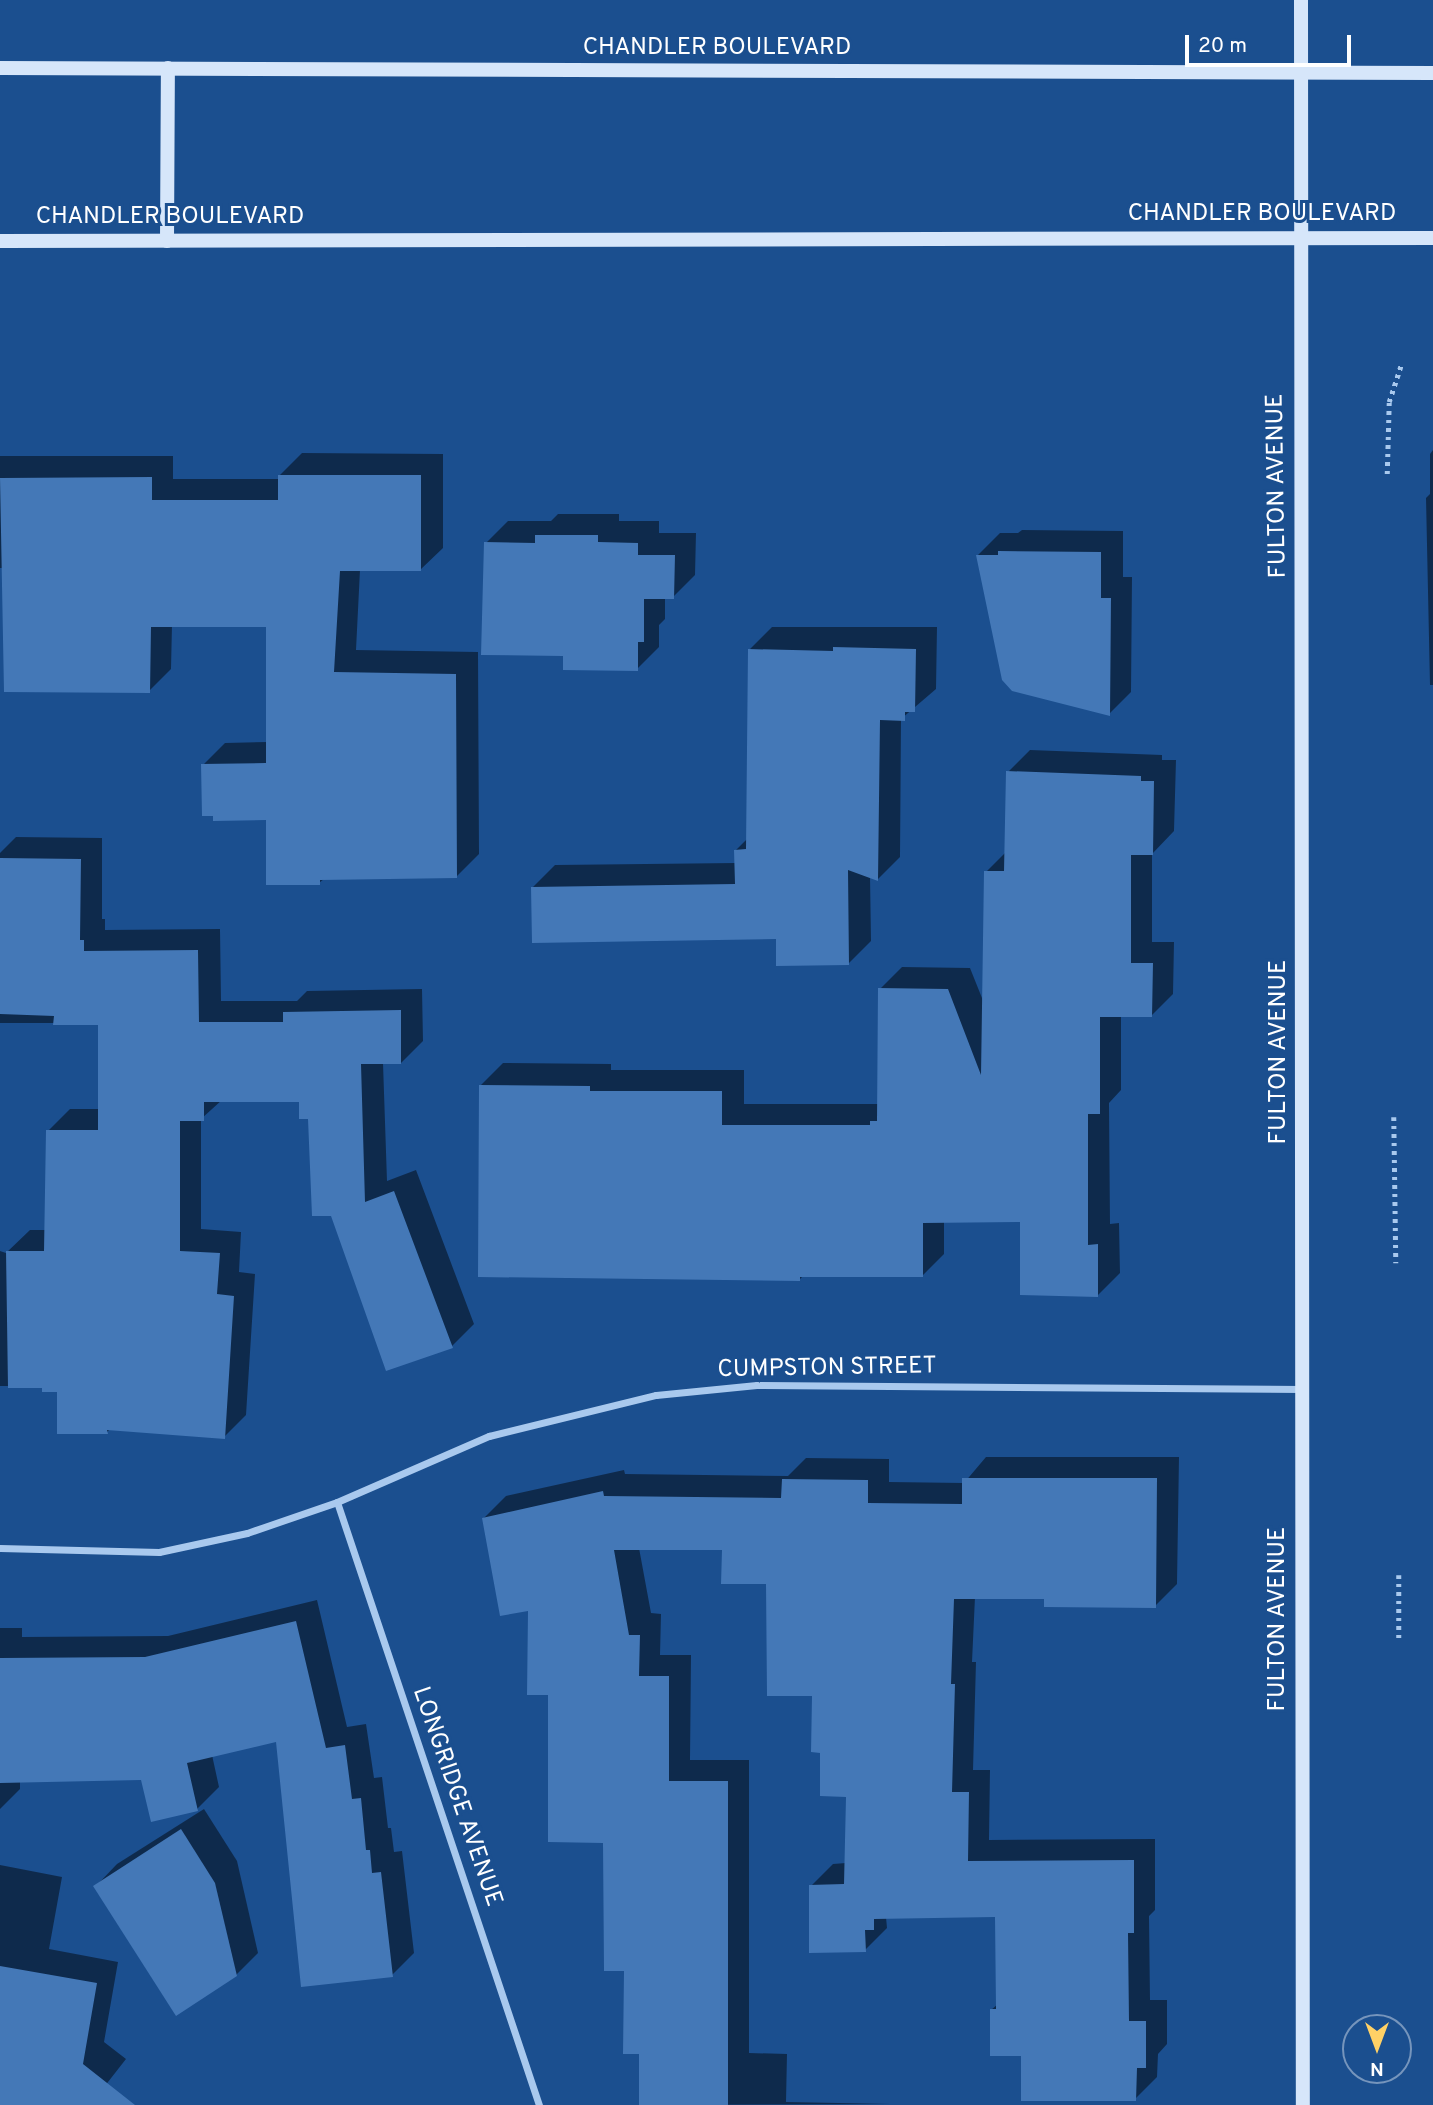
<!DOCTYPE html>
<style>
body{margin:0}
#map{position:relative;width:1433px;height:2105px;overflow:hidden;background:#1b4f8f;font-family:Overpass,sans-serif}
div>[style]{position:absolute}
.shadow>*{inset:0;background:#0007}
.building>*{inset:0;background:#4478b7}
.path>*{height:4.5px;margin-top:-2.25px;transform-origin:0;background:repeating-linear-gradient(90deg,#a9c9ee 0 3.5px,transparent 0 8.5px)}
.street>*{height:7px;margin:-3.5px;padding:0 3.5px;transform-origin:3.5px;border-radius:3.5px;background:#a9c9ee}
.secondary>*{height:14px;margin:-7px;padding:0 7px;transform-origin:7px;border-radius:7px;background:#d6e6fa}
span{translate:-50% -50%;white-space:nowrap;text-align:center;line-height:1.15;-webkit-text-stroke:6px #1b4f8f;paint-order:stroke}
.street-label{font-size:24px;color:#fff}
.north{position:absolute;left:1342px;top:2014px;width:70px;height:70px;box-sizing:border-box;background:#1b4f8f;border:2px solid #7695bc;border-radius:50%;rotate:180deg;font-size:19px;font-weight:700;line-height:28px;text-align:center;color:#fff}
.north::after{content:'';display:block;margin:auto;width:24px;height:32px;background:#ffd166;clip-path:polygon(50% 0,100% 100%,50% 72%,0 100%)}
.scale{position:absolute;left:1185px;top:35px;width:166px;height:32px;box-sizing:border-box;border:4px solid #fff;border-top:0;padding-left:9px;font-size:21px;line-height:24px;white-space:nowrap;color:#fff;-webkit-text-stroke:5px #1b4f8f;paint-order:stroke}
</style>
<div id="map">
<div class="shadow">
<i style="clip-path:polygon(1433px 450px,1433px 685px,1430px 685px,1426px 498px,1430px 494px,1430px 454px)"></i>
<i style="clip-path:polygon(302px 453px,443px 454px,443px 548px,420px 570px,360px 570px,356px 650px,478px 652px,479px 854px,456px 877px,324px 879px,319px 883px,268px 818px,203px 765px,225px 743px,268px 742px,268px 625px,172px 625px,171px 669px,149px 691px,4px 568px,0 568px,0 456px,173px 456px,173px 479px,280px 479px,280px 475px)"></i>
<i style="clip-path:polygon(558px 514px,619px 514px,619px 521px,659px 521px,659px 533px,696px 533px,695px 575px,673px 597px,665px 597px,665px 619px,659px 625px,659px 647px,637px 669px,565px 654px,486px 543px,508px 521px,551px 521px)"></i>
<i style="clip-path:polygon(1022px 530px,1123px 531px,1123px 577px,1132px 577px,1131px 692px,1109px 714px,978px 555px,1000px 533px,1018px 533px)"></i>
<i style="clip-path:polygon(772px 627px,937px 627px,936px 689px,901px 719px,900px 857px,878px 879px,870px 876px,871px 941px,849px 963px,778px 938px,533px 887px,555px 865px,736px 863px,736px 850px,748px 838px,750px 649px)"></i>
<i style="clip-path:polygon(1030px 750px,1162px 755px,1162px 760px,1176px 760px,1174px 831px,1152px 854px,1152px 942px,1174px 942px,1173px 994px,1151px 1016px,1121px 1015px,1121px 1090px,1109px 1103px,1110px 1224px,1119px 1223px,1120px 1273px,1098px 1295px,1022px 1220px,944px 1221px,944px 1254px,922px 1276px,803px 1276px,800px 1279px,481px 1085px,503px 1063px,611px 1064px,611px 1070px,744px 1070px,744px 1104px,879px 1104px,880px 989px,902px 967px,970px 968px,984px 1003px,986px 872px,1007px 851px,1008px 772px)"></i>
<i style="clip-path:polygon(16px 837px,102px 838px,102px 919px,105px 919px,105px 930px,220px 929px,221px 1001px,297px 1001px,307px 991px,422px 989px,423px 1041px,401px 1063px,383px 1063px,387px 1181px,416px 1170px,474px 1324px,452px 1346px,301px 1100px,222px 1100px,201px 1119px,201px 1229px,241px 1232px,239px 1272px,255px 1274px,246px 1415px,224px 1437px,110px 1429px,107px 1432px,58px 1390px,44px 1386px,0 1386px,0 1251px,6px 1253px,30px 1230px,46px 1230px,48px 1131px,70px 1109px,100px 1109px,100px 1023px,0 1023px,0 853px)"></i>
<i style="clip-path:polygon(986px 1457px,1179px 1457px,1177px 1584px,1155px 1606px,1046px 1597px,975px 1597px,972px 1662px,976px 1662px,973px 1770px,990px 1770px,989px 1840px,1155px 1839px,1155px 1910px,1149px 1916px,1150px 2000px,1167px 2000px,1167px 2044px,1158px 2054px,1157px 2077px,1135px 2099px,1023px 2054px,991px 2010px,998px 2004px,997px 1915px,886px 1917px,887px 1928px,865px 1950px,811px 1886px,833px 1864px,846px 1863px,848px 1795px,822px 1751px,814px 1694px,768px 1582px,724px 1548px,639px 1548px,651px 1613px,661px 1614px,660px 1655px,691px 1655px,690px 1760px,749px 1760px,749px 2053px,787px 2054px,786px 2102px,891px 2104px,640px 2105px,641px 2052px,605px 1841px,550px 1693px,530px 1609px,484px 1518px,506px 1496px,624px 1470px,625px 1474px,788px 1476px,806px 1458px,889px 1459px,889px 1482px,964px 1483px)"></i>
<i style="clip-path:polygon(317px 1600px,347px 1727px,366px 1724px,374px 1778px,382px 1777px,388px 1828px,391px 1828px,394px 1852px,402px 1851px,414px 1953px,392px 1975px,277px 1740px,212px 1755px,219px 1787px,197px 1809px,142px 1778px,20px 1780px,20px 1789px,0 1809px,0 1628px,22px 1628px,22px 1637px,168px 1636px)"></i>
<i style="clip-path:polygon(204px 1809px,237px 1861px,258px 1953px,236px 1975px,96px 1886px,117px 1864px)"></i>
<i style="clip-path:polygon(0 1865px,62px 1877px,49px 1949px,118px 1962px,104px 2042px,126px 2059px,90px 2105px,0 2105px)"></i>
</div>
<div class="building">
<i style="clip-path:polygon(278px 475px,421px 475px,421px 571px,340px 571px,334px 672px,456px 674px,457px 878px,320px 880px,320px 885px,266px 885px,266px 820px,213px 821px,213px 816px,202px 816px,201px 764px,266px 763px,266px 627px,151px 627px,150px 693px,4px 692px,0 478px,152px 477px,152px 500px,278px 500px)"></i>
<i style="clip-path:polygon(535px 535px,598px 535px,598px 542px,638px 543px,638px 555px,675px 555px,674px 599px,644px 599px,644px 642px,638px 642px,638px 671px,563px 670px,563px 656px,481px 655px,484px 542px,535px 543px)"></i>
<i style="clip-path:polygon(998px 551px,1101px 552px,1101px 598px,1111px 598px,1110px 716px,1012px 691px,1002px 680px,976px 555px,998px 555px)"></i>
<i style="clip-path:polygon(833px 647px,916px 649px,915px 712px,905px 712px,905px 721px,880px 720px,878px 881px,848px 870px,849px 965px,776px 966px,776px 939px,532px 943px,531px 887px,735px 884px,734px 850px,746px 849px,748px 649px,833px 651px)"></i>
<i style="clip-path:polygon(1006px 771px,1141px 776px,1141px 781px,1154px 781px,1153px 855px,1131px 855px,1131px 963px,1153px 963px,1152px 1017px,1100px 1017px,1100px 1114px,1088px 1114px,1088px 1245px,1098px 1244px,1098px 1297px,1020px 1295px,1020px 1222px,923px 1223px,923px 1277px,800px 1277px,800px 1281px,478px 1277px,479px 1085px,590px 1086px,590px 1091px,722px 1091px,722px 1125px,870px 1125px,870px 1121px,877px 1121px,878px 988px,948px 989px,981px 1075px,984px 871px,1004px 871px)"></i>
<i style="clip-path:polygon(0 858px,81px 859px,80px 940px,84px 940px,84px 951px,198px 950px,199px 1022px,283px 1022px,283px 1012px,401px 1010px,401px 1064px,361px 1064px,365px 1202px,394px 1191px,453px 1348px,386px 1371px,331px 1216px,312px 1216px,308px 1119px,299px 1119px,299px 1102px,204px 1102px,204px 1121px,180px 1121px,180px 1251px,220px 1253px,217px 1294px,234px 1296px,225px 1439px,107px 1430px,108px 1434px,57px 1434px,57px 1392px,42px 1392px,42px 1388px,8px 1388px,6px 1251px,44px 1251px,46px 1130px,98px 1130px,98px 1025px,53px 1025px,54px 1016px,0 1014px)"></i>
<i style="clip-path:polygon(962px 1478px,1157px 1478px,1156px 1608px,1044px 1607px,1044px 1599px,954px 1599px,951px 1684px,955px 1684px,952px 1792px,969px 1792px,968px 1861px,1134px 1860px,1134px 1933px,1128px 1933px,1129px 2021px,1146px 2021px,1146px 2068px,1137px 2068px,1136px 2101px,1021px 2101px,1021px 2056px,990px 2056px,990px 2009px,996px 2009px,995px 1917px,874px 1919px,874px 1930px,865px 1930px,866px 1952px,809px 1953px,809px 1885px,844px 1884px,846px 1797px,820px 1796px,820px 1753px,811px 1752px,812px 1696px,767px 1696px,766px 1584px,721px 1584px,722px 1550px,614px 1550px,629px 1635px,640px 1635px,639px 1676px,669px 1676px,669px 1781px,728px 1781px,728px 2105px,639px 2105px,639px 2054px,623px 2054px,624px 1971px,604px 1971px,603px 1843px,548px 1842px,548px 1695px,527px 1695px,528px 1611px,500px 1616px,482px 1518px,603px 1491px,604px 1496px,781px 1498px,782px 1479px,868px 1480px,868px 1503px,962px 1504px)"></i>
<i style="clip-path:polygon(296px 1621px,326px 1748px,345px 1745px,352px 1799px,361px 1798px,366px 1850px,370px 1850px,372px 1873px,381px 1872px,393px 1977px,301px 1987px,276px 1742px,187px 1763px,198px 1811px,151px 1822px,141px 1780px,0 1783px,0 1658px,145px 1657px)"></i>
<i style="clip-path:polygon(181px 1829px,215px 1883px,237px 1976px,176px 2016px,93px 1886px)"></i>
<i style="clip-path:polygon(0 1966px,97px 1983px,83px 2064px,135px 2105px,0 2105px)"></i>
</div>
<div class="path">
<i style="left:1387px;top:474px;width:72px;rotate:-88.4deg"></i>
<i style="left:1389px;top:402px;width:42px;rotate:-72deg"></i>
<i style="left:1394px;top:1117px;width:146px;rotate:89.2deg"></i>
<i style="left:1399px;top:1575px;width:63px;rotate:90deg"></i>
</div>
<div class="street">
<i style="left:337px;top:1502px;width:636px;rotate:71.48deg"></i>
<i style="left:0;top:1548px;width:159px;rotate:1.4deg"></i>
<i style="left:159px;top:1552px;width:90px;rotate:-12.2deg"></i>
<i style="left:247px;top:1533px;width:95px;rotate:-19deg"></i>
<i style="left:337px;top:1502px;width:166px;rotate:-23.5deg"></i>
<i style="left:489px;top:1436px;width:172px;rotate:-13.8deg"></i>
<i style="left:656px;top:1395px;width:101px;rotate:-5.7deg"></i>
<i style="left:757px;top:1385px;width:545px;rotate:0.42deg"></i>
</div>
<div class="secondary">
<i style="left:1301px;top:0;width:2105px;rotate:89.95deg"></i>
<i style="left:0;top:68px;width:1433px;rotate:0.2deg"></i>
<i style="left:0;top:241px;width:1433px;rotate:-0.12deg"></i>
<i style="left:167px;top:241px;width:173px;rotate:-89.7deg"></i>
</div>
<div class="street-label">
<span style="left:717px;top:49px">CHANDLER BOULEVARD</span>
<span style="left:1262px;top:215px">CHANDLER BOULEVARD</span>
<span style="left:170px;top:218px">CHANDLER BOULEVARD</span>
<span style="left:1278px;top:486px;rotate:-91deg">FULTON AVENUE</span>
<span style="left:1280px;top:1052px;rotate:-90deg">FULTON AVENUE</span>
<span style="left:827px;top:1369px;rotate:-1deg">CUMPSTON STREET</span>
<span style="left:1279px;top:1619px;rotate:-90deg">FULTON AVENUE</span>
<span style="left:456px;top:1797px;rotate:71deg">LONGRIDGE AVENUE</span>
</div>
<div class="north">N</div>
<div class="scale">20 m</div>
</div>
